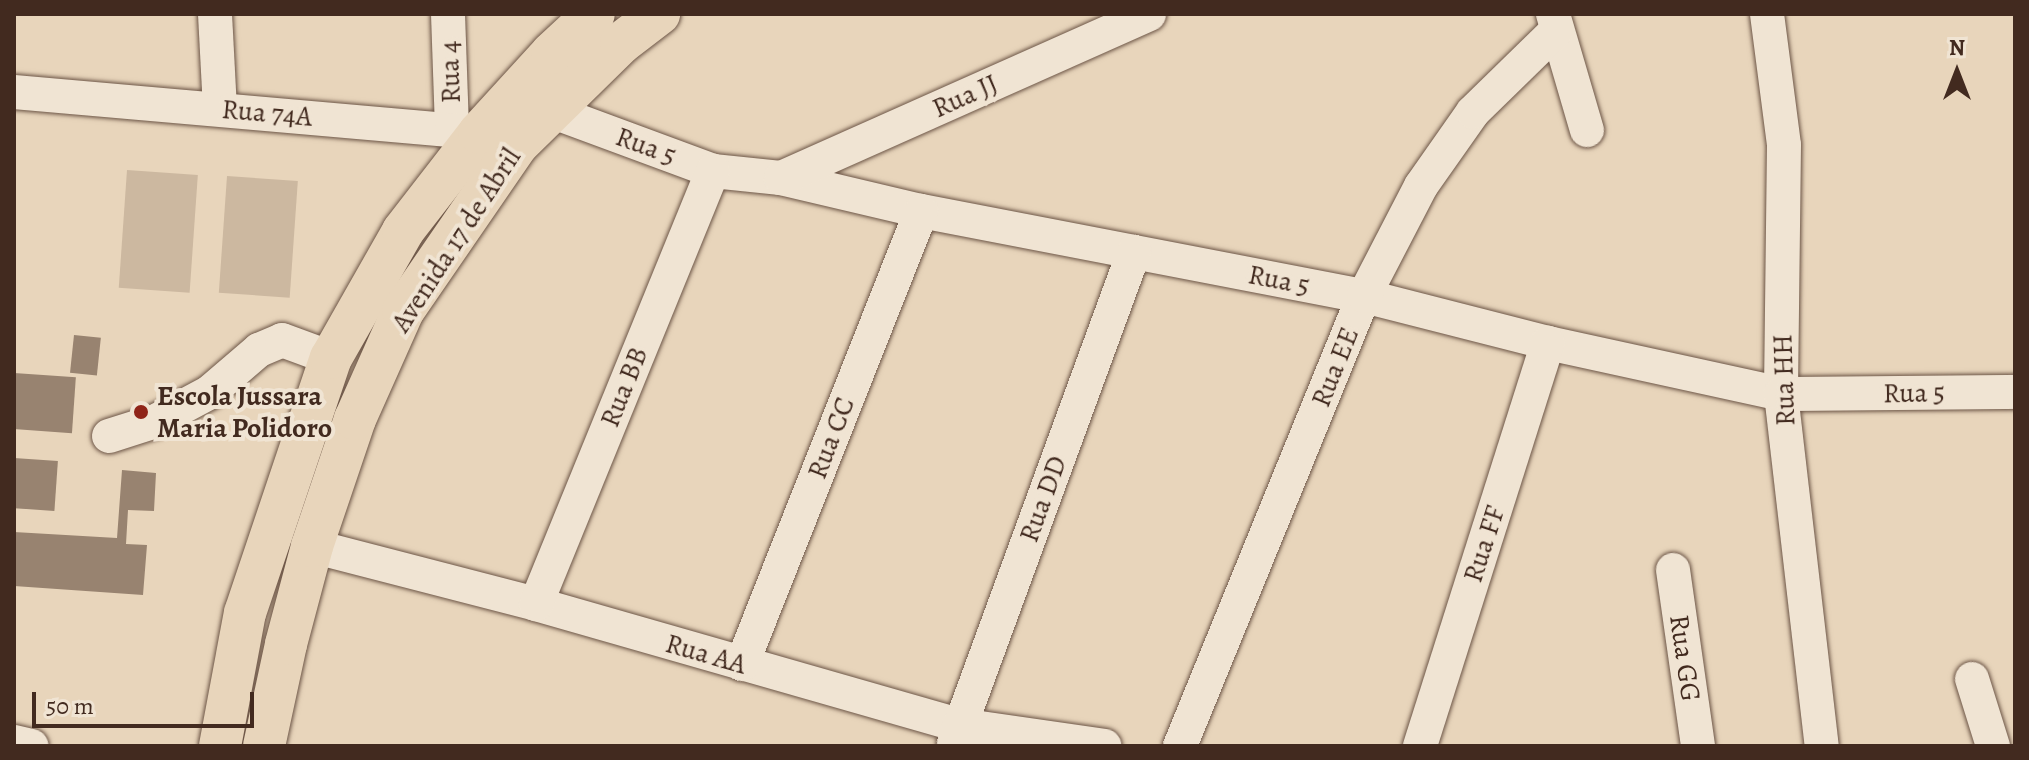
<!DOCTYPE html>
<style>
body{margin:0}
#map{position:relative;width:2029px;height:760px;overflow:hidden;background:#e8d5bb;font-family:Alegreya,serif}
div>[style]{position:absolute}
.green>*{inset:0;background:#ccb8a0;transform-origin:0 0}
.building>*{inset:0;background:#988370;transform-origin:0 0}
.roads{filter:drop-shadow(0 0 2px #6c5546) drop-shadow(0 0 2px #6c5546)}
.minor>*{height:34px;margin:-17px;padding:0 17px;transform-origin:17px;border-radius:17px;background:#f0e4d3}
.major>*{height:42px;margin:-21px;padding:0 21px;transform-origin:21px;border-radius:21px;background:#e8d5bb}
.dots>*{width:22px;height:22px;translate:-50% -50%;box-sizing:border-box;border:4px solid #f0e4d3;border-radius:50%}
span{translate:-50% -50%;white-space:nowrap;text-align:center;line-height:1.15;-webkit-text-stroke:8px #f0e4d3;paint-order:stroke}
.street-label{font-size:28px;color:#422a1f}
.poi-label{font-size:28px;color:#422a1f;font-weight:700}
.left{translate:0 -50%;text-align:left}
.frame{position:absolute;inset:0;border:16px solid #422a1f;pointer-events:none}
.north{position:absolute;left:1917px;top:32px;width:80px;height:80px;-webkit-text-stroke:6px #f0e4d3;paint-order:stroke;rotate:0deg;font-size:22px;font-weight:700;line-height:32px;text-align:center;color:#422a1f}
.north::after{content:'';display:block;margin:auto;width:28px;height:36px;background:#422a1f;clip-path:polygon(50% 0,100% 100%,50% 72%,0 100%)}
.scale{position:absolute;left:32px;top:692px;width:222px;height:36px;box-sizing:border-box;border:4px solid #422a1f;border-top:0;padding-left:10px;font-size:24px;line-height:28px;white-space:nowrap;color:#422a1f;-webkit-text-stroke:6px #f0e4d3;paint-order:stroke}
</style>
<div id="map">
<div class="green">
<i style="left:127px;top:170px;width:71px;height:118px;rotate:4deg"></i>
<i style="left:227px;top:176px;width:71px;height:117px;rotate:4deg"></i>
</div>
<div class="building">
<i style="left:74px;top:335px;width:27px;height:38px;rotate:6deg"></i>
<i style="left:14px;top:373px;width:62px;height:56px;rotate:4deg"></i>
<i style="left:14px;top:458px;width:44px;height:50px;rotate:4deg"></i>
<i style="clip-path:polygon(122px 470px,156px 473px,154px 511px,128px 510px,126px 544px,147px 545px,143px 595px,14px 586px,14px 532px,117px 538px)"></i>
</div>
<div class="roads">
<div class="minor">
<i style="left:215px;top:14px;width:95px;rotate:87deg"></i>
<i style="left:448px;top:14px;width:116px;rotate:88deg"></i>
<i style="left:1553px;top:14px;width:121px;rotate:73.7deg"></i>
<i style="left:1767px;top:14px;width:132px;rotate:82.6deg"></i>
<i style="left:1784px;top:145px;width:249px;rotate:90.7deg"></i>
<i style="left:1781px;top:394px;width:354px;rotate:83.4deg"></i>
<i style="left:14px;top:92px;width:440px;rotate:5deg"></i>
<i style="left:452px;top:130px;width:48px;rotate:10.8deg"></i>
<i style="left:551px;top:111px;width:173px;rotate:20.3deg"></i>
<i style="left:713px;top:171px;width:68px;rotate:5.9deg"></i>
<i style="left:781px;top:178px;width:144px;rotate:13.3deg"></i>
<i style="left:921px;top:211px;width:451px;rotate:10.9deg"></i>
<i style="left:1364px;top:296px;width:190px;rotate:14.3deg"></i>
<i style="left:1548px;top:343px;width:239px;rotate:12.3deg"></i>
<i style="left:1781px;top:394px;width:234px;rotate:-0.5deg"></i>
<i style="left:781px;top:178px;width:403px;rotate:-24deg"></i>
<i style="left:109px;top:436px;width:49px;rotate:-17.7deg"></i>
<i style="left:156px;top:421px;width:61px;rotate:-28.2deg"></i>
<i style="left:210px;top:392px;width:65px;rotate:-40.6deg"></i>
<i style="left:259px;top:350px;width:25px;rotate:-23deg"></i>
<i style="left:282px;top:340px;width:52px;rotate:20.2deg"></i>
<i style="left:312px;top:546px;width:231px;rotate:14.5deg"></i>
<i style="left:536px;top:604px;width:440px;rotate:16deg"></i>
<i style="left:959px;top:725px;width:147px;rotate:8.2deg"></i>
<i style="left:1673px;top:570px;width:178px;rotate:81.9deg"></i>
<i style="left:536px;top:604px;width:468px;rotate:-67.8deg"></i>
<i style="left:742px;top:664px;width:487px;rotate:-68.4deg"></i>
<i style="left:1972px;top:679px;width:70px;rotate:72.6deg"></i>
<i style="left:14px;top:742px;width:18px;rotate:13deg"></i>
<i style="left:954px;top:743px;width:523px;rotate:-69.87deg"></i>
<i style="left:1180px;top:746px;width:486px;rotate:-67.8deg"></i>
<i style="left:1364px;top:296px;width:124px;rotate:-62.6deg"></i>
<i style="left:1421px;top:186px;width:90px;rotate:-54.9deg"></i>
<i style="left:1473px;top:112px;width:117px;rotate:-44.3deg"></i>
<i style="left:1420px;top:746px;width:423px;rotate:-72.4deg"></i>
</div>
<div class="major">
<i style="left:220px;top:746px;width:135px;rotate:-79.4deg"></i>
<i style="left:245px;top:613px;width:269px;rotate:-71.4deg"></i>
<i style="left:331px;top:358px;width:146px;rotate:-60.4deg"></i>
<i style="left:403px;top:231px;width:124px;rotate:-52.2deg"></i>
<i style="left:479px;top:133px;width:108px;rotate:-47.6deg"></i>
<i style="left:552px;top:53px;width:57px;rotate:-42.9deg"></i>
<i style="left:264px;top:746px;width:104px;rotate:-77.8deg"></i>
<i style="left:286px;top:644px;width:101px;rotate:-75.1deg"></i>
<i style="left:312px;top:546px;width:134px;rotate:-71.3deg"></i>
<i style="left:355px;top:419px;width:118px;rotate:-66deg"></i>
<i style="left:403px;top:311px;width:201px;rotate:-55.5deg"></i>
<i style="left:517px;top:145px;width:146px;rotate:-44.4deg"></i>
<i style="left:621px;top:43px;width:48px;rotate:-37.3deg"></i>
</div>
</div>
<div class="dots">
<i style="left:141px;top:412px;background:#8f2418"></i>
</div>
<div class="street-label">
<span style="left:450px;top:72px;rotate:-92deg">Rua 4</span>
<span style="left:965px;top:96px;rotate:-24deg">Rua JJ</span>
<span style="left:267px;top:113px;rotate:5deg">Rua 74A</span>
<span style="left:646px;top:146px;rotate:20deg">Rua 5</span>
<span style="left:456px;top:240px;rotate:-57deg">Avenida 17 de Abril</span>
<span style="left:1279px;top:280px;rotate:11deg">Rua 5</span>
<span style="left:1335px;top:367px;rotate:-68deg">Rua EE</span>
<span style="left:1784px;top:380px;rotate:-92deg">Rua HH</span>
<span style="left:624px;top:387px;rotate:-68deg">Rua BB</span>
<span style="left:1914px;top:393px;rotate:-1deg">Rua 5</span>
<span style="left:831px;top:438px;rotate:-69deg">Rua CC</span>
<span style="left:1043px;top:499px;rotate:-70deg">Rua DD</span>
<span style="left:1484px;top:544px;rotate:-72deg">Rua FF</span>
<span style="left:706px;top:654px;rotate:16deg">Rua AA</span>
<span style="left:1685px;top:658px;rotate:82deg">Rua GG</span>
</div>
<div class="poi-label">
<span class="left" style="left:157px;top:412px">Escola Jussara<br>Maria Polidoro</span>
</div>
<div class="frame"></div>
<div class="north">N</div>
<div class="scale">50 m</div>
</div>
